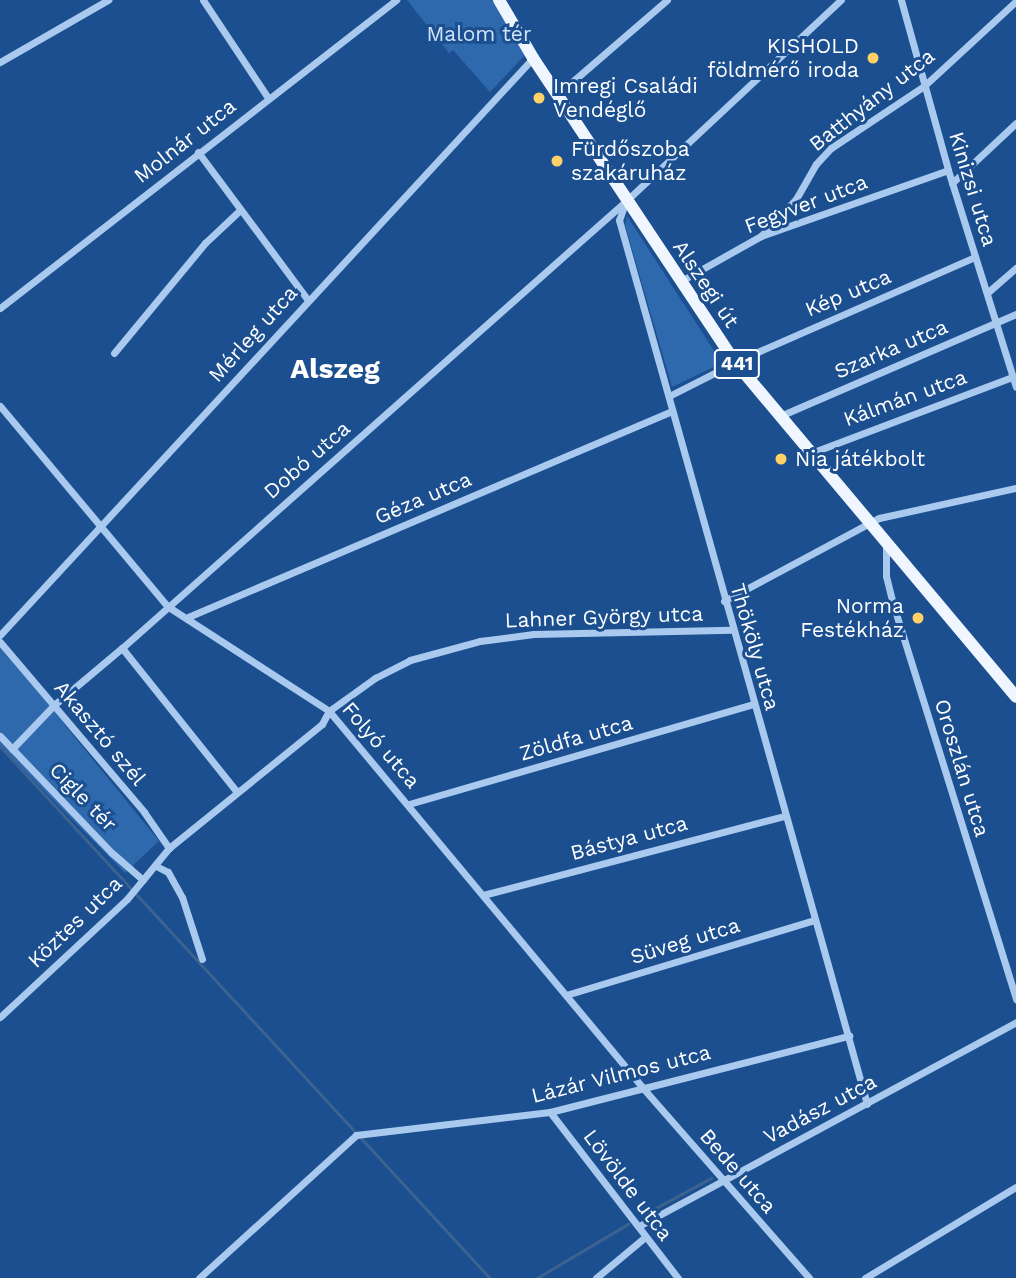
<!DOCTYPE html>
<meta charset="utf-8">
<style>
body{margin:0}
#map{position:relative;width:1016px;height:1278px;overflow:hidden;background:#1b4f8f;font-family:"Work Sans",sans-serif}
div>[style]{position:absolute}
.green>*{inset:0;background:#2e69ad}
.stream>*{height:2.5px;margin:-1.25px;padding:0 1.25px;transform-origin:1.25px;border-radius:1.25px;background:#3c6290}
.minor>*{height:7px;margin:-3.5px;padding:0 3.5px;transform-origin:3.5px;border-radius:3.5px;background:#a9c9ee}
.primary>*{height:12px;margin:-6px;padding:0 6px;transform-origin:6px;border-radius:6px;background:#f0f6ff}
.dots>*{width:19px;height:19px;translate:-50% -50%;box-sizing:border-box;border:4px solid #1b4f8f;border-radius:50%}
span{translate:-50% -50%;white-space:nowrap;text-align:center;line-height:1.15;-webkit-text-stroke:6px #1b4f8f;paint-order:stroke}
.shield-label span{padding:2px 5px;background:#1b4f8f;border:2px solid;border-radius:5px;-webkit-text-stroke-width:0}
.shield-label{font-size:19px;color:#fff;font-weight:700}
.park-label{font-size:21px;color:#cfe3fa}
.poi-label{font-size:21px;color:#fff}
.right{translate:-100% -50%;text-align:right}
.left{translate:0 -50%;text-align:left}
.street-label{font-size:21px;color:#fff}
.district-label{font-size:28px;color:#fff;font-weight:700}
</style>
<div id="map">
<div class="green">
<i style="clip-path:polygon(407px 0,493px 0,527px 53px,490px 92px,453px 50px,449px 53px)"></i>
<i style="clip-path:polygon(627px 216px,722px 363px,672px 387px,625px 225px)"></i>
<i style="clip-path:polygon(0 645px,159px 841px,125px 873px,0 746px)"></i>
</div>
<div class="stream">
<i style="left:0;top:746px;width:723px;rotate:47.35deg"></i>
<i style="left:641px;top:1216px;width:80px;rotate:-28.5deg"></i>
<i style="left:537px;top:1278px;width:106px;rotate:-30.7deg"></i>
</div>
<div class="minor">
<i style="left:203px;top:0;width:118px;rotate:56.4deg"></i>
<i style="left:901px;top:0;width:176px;rotate:74.5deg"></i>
<i style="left:948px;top:170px;width:227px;rotate:72.6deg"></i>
<i style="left:0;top:62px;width:125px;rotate:-29.9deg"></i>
<i style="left:558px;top:94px;width:144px;rotate:-40.8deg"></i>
<i style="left:198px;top:152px;width:184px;rotate:53.4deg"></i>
<i style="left:952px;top:183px;width:88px;rotate:-43.2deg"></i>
<i style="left:626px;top:200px;width:21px;rotate:109deg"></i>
<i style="left:619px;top:220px;width:918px;rotate:74.33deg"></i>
<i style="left:761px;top:236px;width:51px;rotate:-46.6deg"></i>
<i style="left:796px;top:199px;width:40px;rotate:-60.3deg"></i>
<i style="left:816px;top:164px;width:22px;rotate:-47deg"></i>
<i style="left:831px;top:148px;width:112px;rotate:-33.7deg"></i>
<i style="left:924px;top:86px;width:125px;rotate:-42.7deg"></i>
<i style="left:681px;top:281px;width:92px;rotate:-29.4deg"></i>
<i style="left:761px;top:236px;width:198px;rotate:-19.4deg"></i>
<i style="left:987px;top:293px;width:38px;rotate:-41deg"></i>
<i style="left:0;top:308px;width:502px;rotate:-37.87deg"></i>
<i style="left:114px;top:353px;width:143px;rotate:-50.4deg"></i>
<i style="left:205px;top:243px;width:48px;rotate:-43.3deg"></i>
<i style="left:669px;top:396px;width:86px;rotate:-26.9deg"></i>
<i style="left:746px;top:357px;width:250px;rotate:-23.6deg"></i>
<i style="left:0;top:406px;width:261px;rotate:50.1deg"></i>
<i style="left:167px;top:606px;width:193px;rotate:32.9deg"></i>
<i style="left:329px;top:711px;width:489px;rotate:50.2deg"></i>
<i style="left:642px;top:1087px;width:254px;rotate:48.8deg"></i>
<i style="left:780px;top:416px;width:257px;rotate:-23.4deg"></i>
<i style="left:811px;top:453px;width:215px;rotate:-20.7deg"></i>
<i style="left:886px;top:545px;width:31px;rotate:90deg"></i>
<i style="left:886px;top:576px;width:32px;rotate:76deg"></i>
<i style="left:894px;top:607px;width:411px;rotate:72.7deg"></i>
<i style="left:724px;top:601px;width:176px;rotate:-28.2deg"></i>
<i style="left:879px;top:518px;width:140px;rotate:-12.4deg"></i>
<i style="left:188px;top:617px;width:526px;rotate:-23.06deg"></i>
<i style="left:0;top:635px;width:786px;rotate:-47.27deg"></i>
<i style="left:0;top:642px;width:223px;rotate:49.7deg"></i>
<i style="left:144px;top:812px;width:44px;rotate:55.2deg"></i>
<i style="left:122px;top:648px;width:183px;rotate:51.4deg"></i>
<i style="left:0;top:736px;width:162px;rotate:46.3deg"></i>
<i style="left:112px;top:853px;width:41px;rotate:41.1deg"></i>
<i style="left:12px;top:749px;width:61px;rotate:-46.3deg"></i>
<i style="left:54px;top:705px;width:89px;rotate:-40deg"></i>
<i style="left:122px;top:648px;width:675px;rotate:-41.58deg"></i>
<i style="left:627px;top:200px;width:293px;rotate:-43.1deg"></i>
<i style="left:409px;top:804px;width:359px;rotate:-16.2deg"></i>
<i style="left:156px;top:866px;width:13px;rotate:27deg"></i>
<i style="left:168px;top:872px;width:29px;rotate:61deg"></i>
<i style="left:182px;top:897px;width:65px;rotate:72.1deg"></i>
<i style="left:483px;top:895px;width:311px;rotate:-14.7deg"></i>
<i style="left:566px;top:995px;width:260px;rotate:-16.8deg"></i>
<i style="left:0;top:1017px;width:173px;rotate:-42.9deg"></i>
<i style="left:127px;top:899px;width:66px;rotate:-50.5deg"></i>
<i style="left:169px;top:848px;width:197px;rotate:-39deg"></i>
<i style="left:322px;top:724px;width:15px;rotate:-62deg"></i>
<i style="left:329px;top:711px;width:57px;rotate:-35.7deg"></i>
<i style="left:375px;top:678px;width:39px;rotate:-27deg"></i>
<i style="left:410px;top:660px;width:73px;rotate:-15.2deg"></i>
<i style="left:480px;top:641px;width:54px;rotate:-7.4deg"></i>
<i style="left:534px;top:634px;width:198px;rotate:-1.2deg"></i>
<i style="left:550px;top:1112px;width:210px;rotate:52.4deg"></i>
<i style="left:639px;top:1226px;width:429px;rotate:-28.4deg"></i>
<i style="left:199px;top:1278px;width:212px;rotate:-42.3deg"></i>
<i style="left:356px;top:1135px;width:195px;rotate:-6.8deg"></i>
<i style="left:550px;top:1112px;width:309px;rotate:-14.3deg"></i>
<i style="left:596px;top:1278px;width:64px;rotate:-39.9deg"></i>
<i style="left:865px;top:1278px;width:176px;rotate:-31.1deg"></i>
</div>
<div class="primary">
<i style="left:499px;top:0;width:67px;rotate:59.6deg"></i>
<i style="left:533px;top:58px;width:365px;rotate:56.4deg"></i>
<i style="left:735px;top:362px;width:437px;rotate:50deg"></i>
</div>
<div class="dots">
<i style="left:873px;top:58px;background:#ffd166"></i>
<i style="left:539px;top:98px;background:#ffd166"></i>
<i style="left:557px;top:161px;background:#ffd166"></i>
<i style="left:781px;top:459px;background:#ffd166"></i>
<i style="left:918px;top:618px;background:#ffd166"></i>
</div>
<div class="shield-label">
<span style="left:737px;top:364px">441</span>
</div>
<div class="park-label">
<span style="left:479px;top:34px">Malom tér</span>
</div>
<div class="poi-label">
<span class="right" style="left:859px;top:58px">KISHOLD<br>földmérő iroda</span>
<span class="left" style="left:553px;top:98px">Imregi Családi<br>Vendéglő</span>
<span class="left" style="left:571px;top:161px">Fürdőszoba<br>szakáruház</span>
<span class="left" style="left:795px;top:459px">Nia játékbolt</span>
<span class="right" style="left:904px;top:618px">Norma<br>Festékház</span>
</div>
<div class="street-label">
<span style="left:872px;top:100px;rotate:-38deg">Batthyány utca</span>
<span style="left:185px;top:141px;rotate:-38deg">Molnár utca</span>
<span style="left:973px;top:189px;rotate:73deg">Kinizsi utca</span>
<span style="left:806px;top:204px;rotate:-21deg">Fegyver utca</span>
<span style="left:706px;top:284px;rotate:56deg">Alszegi út</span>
<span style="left:848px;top:293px;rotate:-23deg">Kép utca</span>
<span style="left:253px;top:334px;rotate:-48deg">Mérleg utca</span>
<span style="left:891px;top:349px;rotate:-23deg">Szarka utca</span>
<span style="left:905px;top:398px;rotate:-20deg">Kálmán utca</span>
<span style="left:307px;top:460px;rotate:-41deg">Dobó utca</span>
<span style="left:423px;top:498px;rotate:-23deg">Géza utca</span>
<span style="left:604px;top:617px;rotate:-2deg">Lahner György utca</span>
<span style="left:755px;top:647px;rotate:74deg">Thököly utca</span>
<span style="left:100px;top:733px;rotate:50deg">Akasztó szél</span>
<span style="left:576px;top:738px;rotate:-16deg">Zöldfa utca</span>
<span style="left:381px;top:745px;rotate:49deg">Folyó utca</span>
<span style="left:962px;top:768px;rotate:73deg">Oroszlán utca</span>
<span style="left:83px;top:797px;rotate:46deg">Cigle tér</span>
<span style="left:629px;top:838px;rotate:-15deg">Bástya utca</span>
<span style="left:75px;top:922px;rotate:-44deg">Köztes utca</span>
<span style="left:685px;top:941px;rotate:-17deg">Süveg utca</span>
<span style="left:621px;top:1074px;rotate:-14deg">Lázár Vilmos utca</span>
<span style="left:820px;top:1109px;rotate:-28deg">Vadász utca</span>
<span style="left:738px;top:1171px;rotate:49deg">Bede utca</span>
<span style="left:628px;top:1185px;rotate:53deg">Lövölde utca</span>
</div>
<div class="district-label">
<span style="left:335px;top:369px">Alszeg</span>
</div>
</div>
